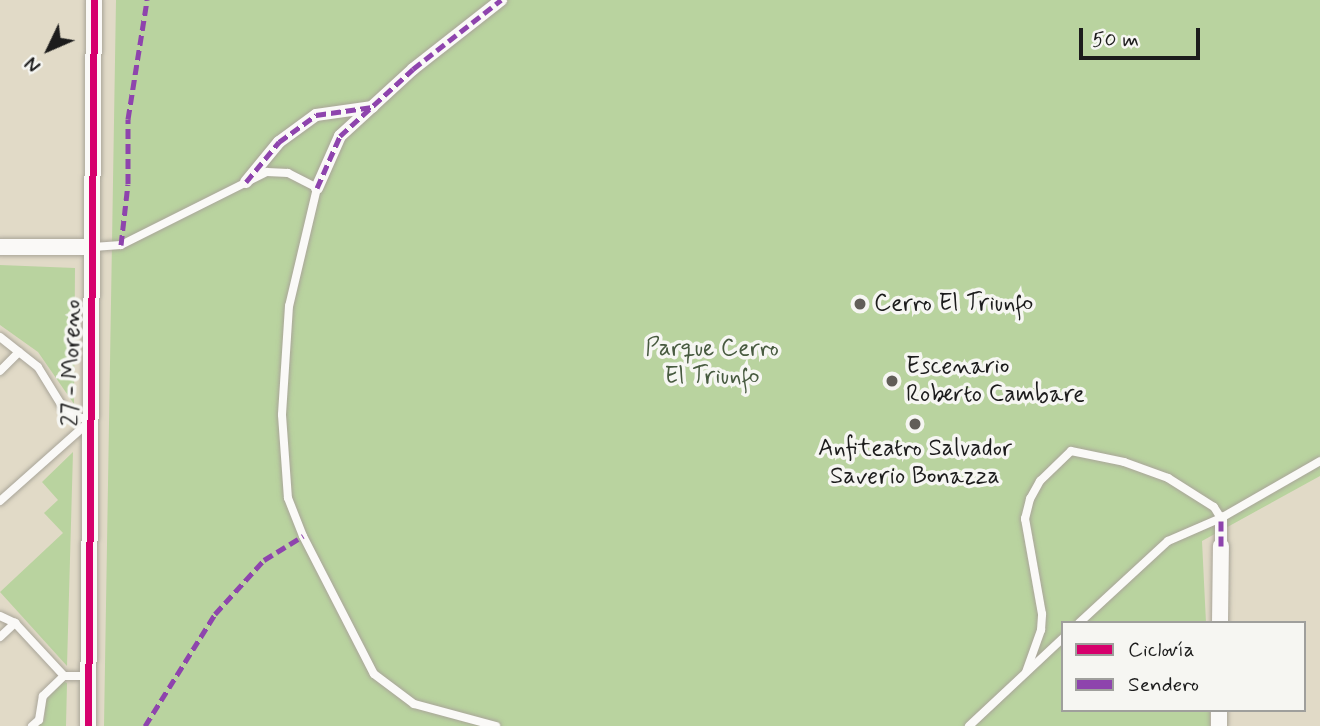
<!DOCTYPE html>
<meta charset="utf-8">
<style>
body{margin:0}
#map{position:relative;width:1320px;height:726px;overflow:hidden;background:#e1dac7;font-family:Mynerve,sans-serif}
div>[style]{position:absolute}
.green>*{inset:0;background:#b9d39f}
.roads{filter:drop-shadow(0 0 2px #a9a599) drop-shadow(0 0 2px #a9a599)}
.service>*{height:8px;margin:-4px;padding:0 4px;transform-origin:4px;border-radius:4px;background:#faf9f7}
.pedestrian>*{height:12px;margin:-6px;padding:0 6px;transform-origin:6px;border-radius:6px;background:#faf9f7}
.minor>*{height:16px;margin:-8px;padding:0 8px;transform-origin:8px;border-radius:8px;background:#faf9f7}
.quiet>*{height:5px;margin-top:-2.5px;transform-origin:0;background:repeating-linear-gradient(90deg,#8e44ad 0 10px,transparent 0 15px)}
.cycleway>*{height:7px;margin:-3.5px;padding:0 3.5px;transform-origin:3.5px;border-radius:3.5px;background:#d6006c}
.dots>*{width:19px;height:19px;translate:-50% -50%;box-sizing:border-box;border:4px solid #f6f6f2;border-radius:50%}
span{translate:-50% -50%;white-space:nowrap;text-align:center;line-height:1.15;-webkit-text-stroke:7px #f6f6f2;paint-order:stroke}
.poi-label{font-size:24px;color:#1c1c1c}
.left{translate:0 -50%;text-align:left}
.park-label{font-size:24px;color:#475a3f}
.street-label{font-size:24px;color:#1c1c1c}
.legend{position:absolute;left:1061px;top:621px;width:245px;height:91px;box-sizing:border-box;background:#f6f6f2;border:2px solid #9f9f9c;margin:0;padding:9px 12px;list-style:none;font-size:21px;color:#1c1c1c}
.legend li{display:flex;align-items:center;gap:14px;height:35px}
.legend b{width:35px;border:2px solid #9f9f9c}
.north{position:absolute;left:14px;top:14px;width:70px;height:70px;-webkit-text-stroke:5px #f6f6f2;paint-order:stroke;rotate:226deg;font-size:19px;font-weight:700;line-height:28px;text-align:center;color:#1c1c1c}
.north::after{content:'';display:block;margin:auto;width:24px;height:32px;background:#1c1c1c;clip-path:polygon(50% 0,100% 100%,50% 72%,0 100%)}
.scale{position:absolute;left:1079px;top:28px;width:121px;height:32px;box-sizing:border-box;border:4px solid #1c1c1c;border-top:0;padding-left:9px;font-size:21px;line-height:24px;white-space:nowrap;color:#1c1c1c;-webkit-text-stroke:5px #f6f6f2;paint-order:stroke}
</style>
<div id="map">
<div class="green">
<i style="clip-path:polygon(116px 0,1320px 0,1320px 476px,1202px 541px,1206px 623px,1063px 623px,1063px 710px,1210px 710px,1210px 726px,104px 726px)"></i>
<i style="clip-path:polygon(0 265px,75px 268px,74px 404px,38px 352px,0 325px)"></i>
<i style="clip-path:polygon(73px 452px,67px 666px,0 592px,63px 533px,44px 513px,58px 500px,42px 482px)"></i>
<i style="clip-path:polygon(63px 681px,67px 683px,66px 726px,38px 726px,44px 721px,46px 699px)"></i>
</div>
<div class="roads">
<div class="service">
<i style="left:93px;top:247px;width:28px;rotate:-4deg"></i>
<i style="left:121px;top:245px;width:163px;rotate:-26.6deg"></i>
<i style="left:267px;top:172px;width:21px;rotate:3deg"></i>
<i style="left:288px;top:173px;width:33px;rotate:27deg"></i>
<i style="left:317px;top:188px;width:121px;rotate:103.3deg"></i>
<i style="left:289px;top:306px;width:109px;rotate:93.7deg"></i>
<i style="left:282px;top:415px;width:83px;rotate:85.9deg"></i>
<i style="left:288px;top:498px;width:41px;rotate:68.5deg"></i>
<i style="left:303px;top:536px;width:155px;rotate:62.8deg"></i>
<i style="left:374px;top:674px;width:50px;rotate:36.9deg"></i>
<i style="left:414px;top:704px;width:85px;rotate:15deg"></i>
<i style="left:0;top:337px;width:48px;rotate:38.3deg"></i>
<i style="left:38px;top:367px;width:46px;rotate:58.4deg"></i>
<i style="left:62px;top:406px;width:15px;rotate:37deg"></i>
<i style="left:74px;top:415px;width:17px;rotate:21deg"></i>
<i style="left:0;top:371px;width:27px;rotate:-45deg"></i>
<i style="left:0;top:501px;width:120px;rotate:-41.6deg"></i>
<i style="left:0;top:616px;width:17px;rotate:25deg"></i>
<i style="left:15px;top:623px;width:72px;rotate:47.2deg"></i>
<i style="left:64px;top:676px;width:24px"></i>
<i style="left:1079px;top:623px;width:121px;rotate:-42.7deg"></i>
<i style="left:1168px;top:541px;width:58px;rotate:-23.5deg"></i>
<i style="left:1221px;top:518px;width:114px;rotate:-29.9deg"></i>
<i style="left:0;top:637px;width:21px;rotate:-43deg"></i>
<i style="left:1026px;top:672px;width:45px;rotate:-70.3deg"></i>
<i style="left:1041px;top:630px;width:16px;rotate:-86deg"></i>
<i style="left:1042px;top:614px;width:97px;rotate:-100.1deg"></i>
<i style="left:1025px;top:519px;width:21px;rotate:-76deg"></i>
<i style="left:1030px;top:499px;width:21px;rotate:-61deg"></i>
<i style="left:1040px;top:481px;width:43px;rotate:-44.1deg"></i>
<i style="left:1071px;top:451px;width:54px;rotate:11.7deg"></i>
<i style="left:1124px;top:462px;width:47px;rotate:20deg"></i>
<i style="left:1168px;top:478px;width:54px;rotate:32.2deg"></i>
<i style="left:1214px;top:507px;width:13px;rotate:58deg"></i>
<i style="left:32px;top:726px;width:9px;rotate:-41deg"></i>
<i style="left:39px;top:720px;width:24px;rotate:-81deg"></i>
<i style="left:43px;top:696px;width:29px;rotate:-44deg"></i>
<i style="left:969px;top:726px;width:129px;rotate:-43.1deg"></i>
</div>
<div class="pedestrian">
<i style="left:246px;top:182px;width:52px;rotate:-50.5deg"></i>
<i style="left:279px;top:142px;width:46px;rotate:-36.1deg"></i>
<i style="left:316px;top:115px;width:57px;rotate:-8.1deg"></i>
<i style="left:317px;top:188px;width:57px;rotate:-66.1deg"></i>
<i style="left:340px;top:136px;width:99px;rotate:-42.5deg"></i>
<i style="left:413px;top:69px;width:112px;rotate:-38.1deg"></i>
<i style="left:1221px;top:546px;width:28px;rotate:-90deg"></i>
</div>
<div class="minor">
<i style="left:0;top:247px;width:93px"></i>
<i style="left:1220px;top:623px;width:77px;rotate:-89.3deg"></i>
<i style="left:88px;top:726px;width:726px;rotate:-89.53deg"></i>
<i style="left:1219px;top:726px;width:16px;rotate:-90deg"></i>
</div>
</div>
<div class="quiet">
<i style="left:246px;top:182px;width:52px;rotate:-50.5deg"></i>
<i style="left:279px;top:142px;width:46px;rotate:-36.1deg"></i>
<i style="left:316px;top:115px;width:57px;rotate:-8.1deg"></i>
<i style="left:317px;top:188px;width:57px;rotate:-66.1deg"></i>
<i style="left:340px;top:136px;width:99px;rotate:-42.5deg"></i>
<i style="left:413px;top:69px;width:112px;rotate:-38.1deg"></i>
<i style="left:121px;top:245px;width:61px;rotate:-83.5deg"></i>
<i style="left:128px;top:184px;width:65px;rotate:-90deg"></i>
<i style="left:128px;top:119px;width:121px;rotate:-80.9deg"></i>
<i style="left:1221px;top:546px;width:28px;rotate:-90deg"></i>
<i style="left:145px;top:726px;width:132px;rotate:-58deg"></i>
<i style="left:215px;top:614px;width:73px;rotate:-47.8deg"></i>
<i style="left:264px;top:560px;width:46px;rotate:-31.6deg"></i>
</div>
<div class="cycleway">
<i style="left:88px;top:726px;width:726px;rotate:-89.53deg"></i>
</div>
<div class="dots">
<i style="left:860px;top:304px;background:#615e58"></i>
<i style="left:892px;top:381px;background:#615e58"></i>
<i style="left:915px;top:424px;background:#615e58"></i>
</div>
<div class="poi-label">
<span class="left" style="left:874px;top:304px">Cerro El Triunfo</span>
<span class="left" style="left:906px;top:381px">Escenario<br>Roberto Cambare</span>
<span style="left:915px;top:463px">Anfiteatro Salvador<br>Saverio Bonazza</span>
</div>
<div class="park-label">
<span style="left:712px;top:363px">Parque Cerro<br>El Triunfo</span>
</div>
<div class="street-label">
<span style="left:72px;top:363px;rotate:-89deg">27 - Moreno</span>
</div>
<ul class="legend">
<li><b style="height:9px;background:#d6006c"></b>Ciclovía</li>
<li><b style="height:9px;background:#8e44ad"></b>Sendero</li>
</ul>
<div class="north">N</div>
<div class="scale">50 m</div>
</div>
